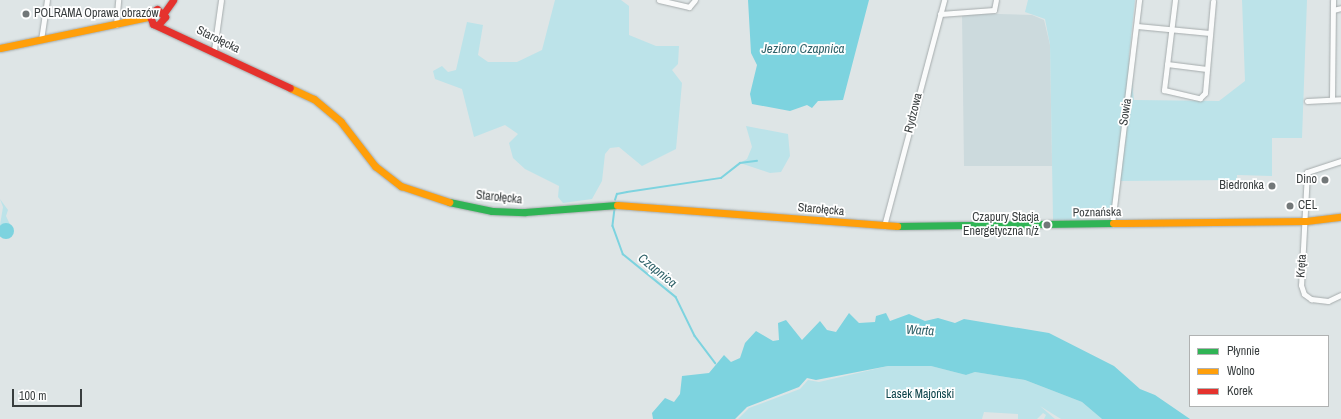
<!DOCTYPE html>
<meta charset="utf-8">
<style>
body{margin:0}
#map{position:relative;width:1341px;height:419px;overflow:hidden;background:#dee5e6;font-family:"Archivo Narrow",sans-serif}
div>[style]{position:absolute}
.built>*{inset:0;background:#ccdadd}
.green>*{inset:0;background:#bce3e9}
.water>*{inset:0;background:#7dd3df}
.round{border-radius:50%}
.stream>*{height:1.5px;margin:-0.75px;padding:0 0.75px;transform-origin:0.75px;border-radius:0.75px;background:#7dd3df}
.roads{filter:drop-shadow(0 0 1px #a5abac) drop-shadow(0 0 1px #a5abac)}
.street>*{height:5px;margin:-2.5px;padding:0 2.5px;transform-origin:2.5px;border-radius:2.5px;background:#fafbfb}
.fast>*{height:7px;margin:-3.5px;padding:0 3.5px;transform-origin:3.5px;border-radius:3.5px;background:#30b455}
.slow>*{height:7px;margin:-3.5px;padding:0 3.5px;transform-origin:3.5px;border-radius:3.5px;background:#ff9f0a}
.jam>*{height:7px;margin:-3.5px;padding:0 3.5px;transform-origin:3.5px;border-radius:3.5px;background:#e5322d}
.dots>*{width:11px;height:11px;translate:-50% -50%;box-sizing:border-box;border:2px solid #fff;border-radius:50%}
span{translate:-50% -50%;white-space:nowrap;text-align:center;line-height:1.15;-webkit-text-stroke:3.5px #fff;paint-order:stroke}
.poi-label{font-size:12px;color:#393e3f}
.left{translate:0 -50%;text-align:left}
.right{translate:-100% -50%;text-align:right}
.street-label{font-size:12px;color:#393e3f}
.park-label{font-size:12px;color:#0c434a}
.water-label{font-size:13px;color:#2e6168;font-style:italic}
.legend{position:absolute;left:1189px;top:335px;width:140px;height:72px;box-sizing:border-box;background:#fff;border:1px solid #b0b2b2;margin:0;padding:5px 7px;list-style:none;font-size:12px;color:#393e3f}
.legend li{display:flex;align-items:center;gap:8px;height:20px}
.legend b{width:20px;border:1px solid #b0b2b2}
.scale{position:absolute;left:12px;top:389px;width:70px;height:18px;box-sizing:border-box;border:2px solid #393e3f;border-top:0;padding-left:5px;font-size:12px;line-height:14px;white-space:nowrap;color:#393e3f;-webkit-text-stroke:3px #fff;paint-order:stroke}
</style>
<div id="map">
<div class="built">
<i style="clip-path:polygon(962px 13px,1032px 15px,1044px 20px,1050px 45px,1052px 166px,964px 166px)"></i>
</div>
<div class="green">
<i style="clip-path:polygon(555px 0,621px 0,629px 6px,629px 35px,656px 46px,679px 46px,678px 64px,672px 70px,682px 83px,676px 149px,642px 166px,619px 147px,610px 148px,605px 154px,602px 181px,592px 199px,563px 203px,558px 197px,559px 186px,525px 169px,513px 158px,509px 143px,518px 134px,505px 125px,474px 137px,462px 89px,435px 79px,433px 71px,442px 66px,448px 72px,456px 70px,467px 22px,483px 25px,478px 55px,488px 62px,517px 62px,542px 50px)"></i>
<i style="clip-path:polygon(1028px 0,1135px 0,1129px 56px,1134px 100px,1219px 101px,1245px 81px,1242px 0,1307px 0,1302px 138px,1272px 138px,1272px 176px,1237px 175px,1237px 180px,1118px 181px,1115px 211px,1081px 210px,1080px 220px,1053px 220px,1050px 45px,1045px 19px,1025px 12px)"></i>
<i style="clip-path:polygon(746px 126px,788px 134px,790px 156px,781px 172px,770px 173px,740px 163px,747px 159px,752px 147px)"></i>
<i style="clip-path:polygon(0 199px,8px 210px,6px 216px,13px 231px,0 225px,3px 207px)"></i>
<i style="clip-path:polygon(888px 366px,931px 366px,966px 375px,975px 372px,1025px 380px,1082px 402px,1102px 419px,1061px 419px,1040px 406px,1055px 419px,1044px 419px,1046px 415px,1043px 413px,1037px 419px,1018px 419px,1018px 414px,984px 412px,982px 419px,738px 419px,749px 408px,800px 389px,808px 380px,819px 382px)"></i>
</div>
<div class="water">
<i style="clip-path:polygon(748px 0,869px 0,843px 100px,818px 101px,812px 108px,807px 105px,790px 111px,752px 104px,750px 94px,757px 65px,751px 53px)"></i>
<i class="round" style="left:-2px;top:223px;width:16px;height:16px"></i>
<i style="clip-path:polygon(849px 313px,859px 323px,875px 322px,876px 316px,886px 313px,890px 321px,909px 314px,925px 321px,938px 318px,955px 323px,964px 319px,1049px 333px,1114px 366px,1140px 389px,1155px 395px,1190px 419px,1102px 419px,1082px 402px,1025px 380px,975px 372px,966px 375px,931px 366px,888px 366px,816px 380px,807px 378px,799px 387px,747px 407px,735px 419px,653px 419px,652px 413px,665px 398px,674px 402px,680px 394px,682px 376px,709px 373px,724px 355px,731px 362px,740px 358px,745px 343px,756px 331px,773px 341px,779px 340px,778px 323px,786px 320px,802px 340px,820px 321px,827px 330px,836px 332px)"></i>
</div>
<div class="stream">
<i style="left:615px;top:200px;width:6px;rotate:-72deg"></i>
<i style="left:617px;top:194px;width:10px;rotate:-11deg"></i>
<i style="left:627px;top:192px;width:95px;rotate:-8.5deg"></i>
<i style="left:721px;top:178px;width:24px;rotate:-38deg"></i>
<i style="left:740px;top:163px;width:17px;rotate:-7deg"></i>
<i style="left:615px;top:209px;width:17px;rotate:97deg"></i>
<i style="left:613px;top:226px;width:30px;rotate:70deg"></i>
<i style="left:623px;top:254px;width:68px;rotate:39.1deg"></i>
<i style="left:676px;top:297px;width:43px;rotate:64deg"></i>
<i style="left:695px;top:336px;width:34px;rotate:53deg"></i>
</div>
<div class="roads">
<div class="street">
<i style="left:659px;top:0;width:31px;rotate:13deg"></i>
<i style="left:689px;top:7px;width:9px;rotate:-49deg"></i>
<i style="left:1175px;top:0;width:91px;rotate:97deg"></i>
<i style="left:1164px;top:90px;width:37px;rotate:13deg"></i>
<i style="left:1200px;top:98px;width:7px;rotate:-45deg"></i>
<i style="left:1205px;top:93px;width:92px;rotate:-85deg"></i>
<i style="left:1333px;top:10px;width:8px;rotate:-14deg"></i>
<i style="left:940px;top:14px;width:54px;rotate:-4.2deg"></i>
<i style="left:994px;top:10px;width:10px;rotate:-79deg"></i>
<i style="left:116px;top:25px;width:25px;rotate:-85deg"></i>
<i style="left:1137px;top:26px;width:73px;rotate:5.5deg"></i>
<i style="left:41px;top:40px;width:40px;rotate:-81.5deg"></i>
<i style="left:214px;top:50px;width:50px;rotate:-82deg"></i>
<i style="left:1167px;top:64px;width:40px;rotate:7.1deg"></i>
<i style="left:1332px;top:99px;width:99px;rotate:-89.4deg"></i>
<i style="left:1307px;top:101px;width:34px;rotate:-3deg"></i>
<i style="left:1341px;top:161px;width:36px;rotate:162deg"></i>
<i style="left:1307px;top:172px;width:113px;rotate:93deg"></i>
<i style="left:1301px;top:285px;width:9px;rotate:72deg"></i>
<i style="left:1304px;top:294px;width:9px;rotate:36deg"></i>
<i style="left:1311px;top:299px;width:17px;rotate:7deg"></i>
<i style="left:1328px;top:301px;width:14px;rotate:-25deg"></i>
<i style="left:1112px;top:224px;width:226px;rotate:-83.1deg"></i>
<i style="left:884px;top:226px;width:234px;rotate:-75.1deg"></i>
</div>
<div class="fast">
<i style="left:449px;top:202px;width:44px;rotate:11.8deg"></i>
<i style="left:492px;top:211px;width:33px;rotate:2deg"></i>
<i style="left:525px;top:212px;width:92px;rotate:-4.4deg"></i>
<i style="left:897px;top:226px;width:216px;rotate:-0.8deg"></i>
</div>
<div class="slow">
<i style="left:0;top:48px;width:152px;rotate:-11.8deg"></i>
<i style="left:290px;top:88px;width:26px;rotate:25deg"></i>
<i style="left:314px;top:99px;width:35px;rotate:40deg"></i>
<i style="left:341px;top:122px;width:56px;rotate:52.3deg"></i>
<i style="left:375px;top:166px;width:33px;rotate:38deg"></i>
<i style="left:401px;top:186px;width:51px;rotate:18.4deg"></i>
<i style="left:617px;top:205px;width:281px;rotate:4.3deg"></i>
<i style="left:1113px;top:223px;width:193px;rotate:-0.6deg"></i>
<i style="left:1306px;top:221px;width:35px;rotate:-7deg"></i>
</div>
<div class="jam">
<i style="left:164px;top:13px;width:16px;rotate:-55deg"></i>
<i style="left:158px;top:25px;width:11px;rotate:-49deg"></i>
<i style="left:165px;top:17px;width:11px;rotate:-135deg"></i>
<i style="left:157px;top:9px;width:9px;rotate:148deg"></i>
<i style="left:149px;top:14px;width:11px;rotate:68deg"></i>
<i style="left:153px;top:24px;width:151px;rotate:25deg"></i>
</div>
</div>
<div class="dots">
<i style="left:26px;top:14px;background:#737879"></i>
<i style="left:1325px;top:180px;background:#737879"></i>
<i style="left:1272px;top:186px;background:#737879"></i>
<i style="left:1290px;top:206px;background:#737879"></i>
<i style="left:1047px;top:225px;background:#737879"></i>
</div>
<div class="poi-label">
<span class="left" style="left:34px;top:14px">POLRAMA Oprawa obrazów</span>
<span class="right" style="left:1317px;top:180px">Dino</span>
<span class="right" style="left:1264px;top:186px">Biedronka</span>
<span class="left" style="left:1298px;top:206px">CEL</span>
<span class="right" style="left:1039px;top:225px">Czapury Stacja<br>Energetyczna n/ż</span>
</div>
<div class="street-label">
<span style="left:218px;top:40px;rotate:26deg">Starołęcka</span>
<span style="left:1126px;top:112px;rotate:-81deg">Sowia</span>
<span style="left:914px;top:113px;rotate:-76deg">Rydzowa</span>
<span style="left:499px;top:198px;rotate:6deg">Starołęcka</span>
<span style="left:821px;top:210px;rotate:5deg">Starołęcka</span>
<span style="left:1097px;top:213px;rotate:-1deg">Poznańska</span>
<span style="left:1302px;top:266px;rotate:-86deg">Kręta</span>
</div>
<div class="park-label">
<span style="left:920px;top:395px">Lasek Majoński</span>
</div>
<div class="water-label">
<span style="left:803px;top:49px">Jezioro Czapnica</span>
<span style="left:657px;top:271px;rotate:39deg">Czapnica</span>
<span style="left:920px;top:331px;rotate:3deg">Warta</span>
</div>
<ul class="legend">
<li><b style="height:5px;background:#30b455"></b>Płynnie</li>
<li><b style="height:5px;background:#ff9f0a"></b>Wolno</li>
<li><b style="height:5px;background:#e5322d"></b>Korek</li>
</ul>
<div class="scale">100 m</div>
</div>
